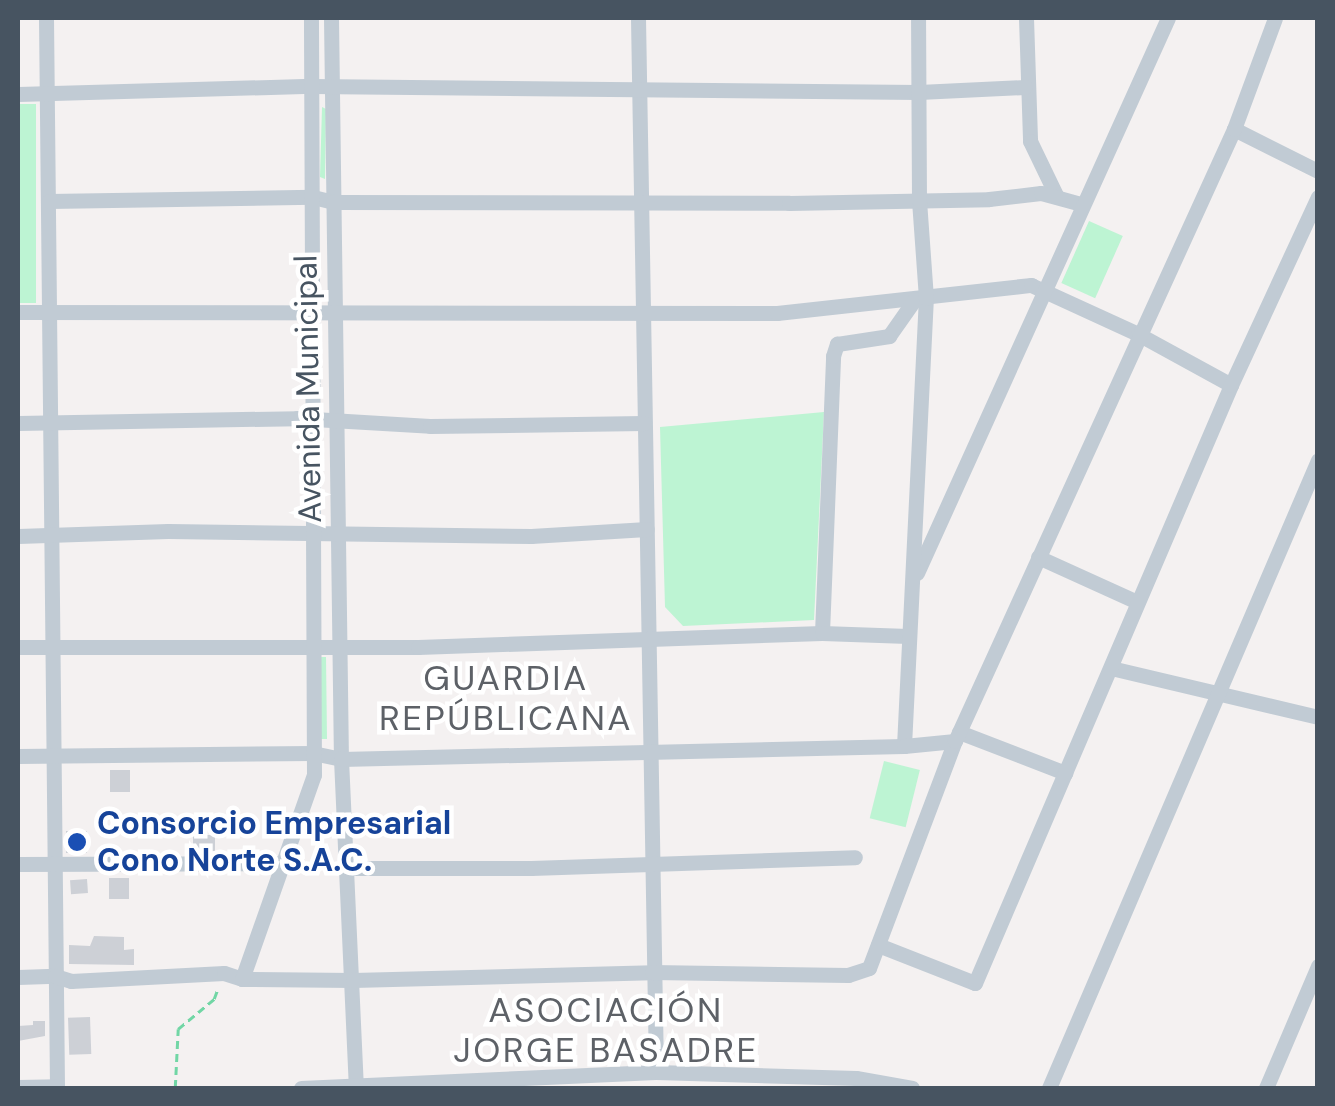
<!DOCTYPE html>
<meta charset="utf-8">
<style>
body{margin:0}
#map{position:relative;width:1335px;height:1106px;overflow:hidden;background:#f4f1f1;font-family:"DM Sans",sans-serif}
div>[style]{position:absolute}
.green>*{inset:0;background:#bdf4d3;transform-origin:0 0}
.building>*{inset:0;background:#cdd0d6;transform-origin:0 0}
.path>*{height:2.5px;margin-top:-1.25px;transform-origin:0;background:repeating-linear-gradient(90deg,#71d6a5 0 8px,transparent 0 13px)}
.minor>*{height:15px;margin:-7.5px;padding:0 7.5px;transform-origin:7.5px;border-radius:7.5px;background:#c1cbd4}
.dots>*{width:28px;height:28px;translate:-50% -50%;box-sizing:border-box;border:5px solid #fff;border-radius:50%}
span{translate:-50% -50%;white-space:nowrap;text-align:center;line-height:1.15;-webkit-text-stroke:9px #fff;paint-order:stroke}
.street-label{font-size:32px;color:#475461}
.transit-label{font-size:32px;color:#164399;font-weight:700}
.left{translate:0 -50%;text-align:left}
.neighbourhood-label{font-size:35px;color:#5d6167;letter-spacing:2.5px}
.frame{position:absolute;inset:0;border:20px solid #475461;pointer-events:none}
</style>
<div id="map">
<div class="green">
<i style="left:36px;top:104px;width:199px;height:18px;rotate:90deg"></i>
<i style="clip-path:polygon(322px 107px,326px 109px,325px 179px,320px 177px)"></i>
<i style="left:1089px;top:221px;width:37px;height:68px;rotate:24deg"></i>
<i style="clip-path:polygon(824px 412px,814px 620px,683px 626px,665px 607px,660px 427px)"></i>
<i style="clip-path:polygon(321px 657px,326px 657px,327px 739px,320px 739px)"></i>
<i style="left:884px;top:761px;width:37px;height:59px;rotate:14deg"></i>
</div>
<div class="building">
<i style="left:110px;top:770px;width:20px;height:22px"></i>
<i style="left:66px;top:831px;width:21px;height:22px"></i>
<i style="left:215px;top:835px;width:16px;height:22px;rotate:90deg"></i>
<i style="left:129px;top:878px;width:21px;height:20px;rotate:90deg"></i>
<i style="left:87px;top:879px;width:14px;height:17px;rotate:86deg"></i>
<i style="clip-path:polygon(94px 936px,124px 937px,124px 950px,134px 949px,134px 965px,69px 964px,69px 945px,90px 946px)"></i>
<i style="left:90px;top:1017px;width:37px;height:22px;rotate:88deg"></i>
<i style="clip-path:polygon(33px 1021px,45px 1021px,45px 1036px,18px 1041px,18px 1026px,33px 1025px)"></i>
</div>
<div class="path">
<i style="left:175px;top:1088px;width:59px;rotate:-87.1deg"></i>
<i style="left:178px;top:1029px;width:47px;rotate:-39.8deg"></i>
<i style="left:214px;top:999px;width:12px;rotate:-70deg"></i>
</div>
<div class="minor">
<i style="left:46px;top:18px;width:1070px;rotate:89.41deg"></i>
<i style="left:331px;top:18px;width:741px;rotate:89.23deg"></i>
<i style="left:341px;top:759px;width:327px;rotate:87.4deg"></i>
<i style="left:356px;top:1086px;width:4px;rotate:27deg"></i>
<i style="left:638px;top:18px;width:1054px;rotate:89.02deg"></i>
<i style="left:1026px;top:18px;width:123px;rotate:88.1deg"></i>
<i style="left:1030px;top:141px;width:60px;rotate:64.3deg"></i>
<i style="left:18px;top:94px;width:294px;rotate:-1.6deg"></i>
<i style="left:312px;top:86px;width:607px;rotate:0.57deg"></i>
<i style="left:919px;top:92px;width:106px;rotate:-2.7deg"></i>
<i style="left:1234px;top:129px;width:94px;rotate:26.6deg"></i>
<i style="left:49px;top:201px;width:264px;rotate:-0.9deg"></i>
<i style="left:313px;top:197px;width:21px;rotate:14deg"></i>
<i style="left:333px;top:202px;width:456px;rotate:0.1deg"></i>
<i style="left:789px;top:203px;width:200px;rotate:-1.1deg"></i>
<i style="left:989px;top:199px;width:52px;rotate:-6.6deg"></i>
<i style="left:1041px;top:193px;width:41px;rotate:15.4deg"></i>
<i style="left:18px;top:312px;width:759px;rotate:0.08deg"></i>
<i style="left:777px;top:313px;width:256px;rotate:-6.3deg"></i>
<i style="left:1031px;top:285px;width:118px;rotate:24.6deg"></i>
<i style="left:1138px;top:334px;width:106px;rotate:28.7deg"></i>
<i style="left:18px;top:423px;width:279px;rotate:-1deg"></i>
<i style="left:297px;top:418px;width:133px;rotate:3.4deg"></i>
<i style="left:430px;top:426px;width:214px;rotate:-0.8deg"></i>
<i style="left:18px;top:536px;width:150px;rotate:-1.9deg"></i>
<i style="left:168px;top:531px;width:363px;rotate:0.8deg"></i>
<i style="left:531px;top:536px;width:116px;rotate:-3.5deg"></i>
<i style="left:1038px;top:557px;width:109px;rotate:24.4deg"></i>
<i style="left:917px;top:573px;width:609px;rotate:-65.67deg"></i>
<i style="left:822px;top:633px;width:277px;rotate:-87.7deg"></i>
<i style="left:833px;top:356px;width:13px;rotate:-72deg"></i>
<i style="left:837px;top:344px;width:53px;rotate:-8.7deg"></i>
<i style="left:889px;top:336px;width:45px;rotate:-54.9deg"></i>
<i style="left:18px;top:647px;width:400px"></i>
<i style="left:418px;top:647px;width:404px;rotate:-2deg"></i>
<i style="left:822px;top:633px;width:86px;rotate:2deg"></i>
<i style="left:1111px;top:668px;width:213px;rotate:13.3deg"></i>
<i style="left:959px;top:732px;width:114px;rotate:21.1deg"></i>
<i style="left:904px;top:746px;width:449px;rotate:-87.2deg"></i>
<i style="left:926px;top:298px;width:98px;rotate:-94.1deg"></i>
<i style="left:919px;top:200px;width:182px;rotate:-90.3deg"></i>
<i style="left:18px;top:756px;width:295px;rotate:-0.6deg"></i>
<i style="left:313px;top:753px;width:29px;rotate:12deg"></i>
<i style="left:341px;top:759px;width:563px;rotate:-1.32deg"></i>
<i style="left:904px;top:746px;width:51px;rotate:-5.6deg"></i>
<i style="left:18px;top:864px;width:267px;rotate:-0.2deg"></i>
<i style="left:348px;top:868px;width:183px"></i>
<i style="left:531px;top:868px;width:324px;rotate:-1.9deg"></i>
<i style="left:878px;top:945px;width:104px;rotate:21.4deg"></i>
<i style="left:975px;top:983px;width:650px;rotate:-66.82deg"></i>
<i style="left:1231px;top:385px;width:207px;rotate:-65.2deg"></i>
<i style="left:18px;top:977px;width:37px;rotate:-2deg"></i>
<i style="left:55px;top:976px;width:17px;rotate:17deg"></i>
<i style="left:71px;top:981px;width:153px;rotate:-3deg"></i>
<i style="left:224px;top:973px;width:19px;rotate:18deg"></i>
<i style="left:242px;top:979px;width:111px;rotate:0.5deg"></i>
<i style="left:353px;top:980px;width:299px;rotate:-1.5deg"></i>
<i style="left:652px;top:972px;width:196px;rotate:0.9deg"></i>
<i style="left:848px;top:975px;width:22px;rotate:-18deg"></i>
<i style="left:869px;top:968px;width:243px;rotate:-69.3deg"></i>
<i style="left:955px;top:741px;width:673px;rotate:-65.49deg"></i>
<i style="left:1234px;top:129px;width:118px;rotate:-69.7deg"></i>
<i style="left:242px;top:979px;width:216px;rotate:-70.6deg"></i>
<i style="left:314px;top:775px;width:757px;rotate:-90.23deg"></i>
<i style="left:18px;top:1087px;width:39px;rotate:-1deg"></i>
<i style="left:301px;top:1088px;width:355px;rotate:-2.6deg"></i>
<i style="left:656px;top:1072px;width:200px;rotate:1.7deg"></i>
<i style="left:856px;top:1078px;width:57px;rotate:10.1deg"></i>
<i style="left:1049px;top:1088px;width:683px;rotate:-66.81deg"></i>
<i style="left:1266px;top:1088px;width:133px;rotate:-66.9deg"></i>
</div>
<div class="dots">
<i style="left:77px;top:842px;background:#1a4fb4"></i>
</div>
<div class="street-label">
<span style="left:308px;top:389px;rotate:-91deg">Avenida Municipal</span>
</div>
<div class="transit-label">
<span class="left" style="left:97px;top:842px">Consorcio Empresarial<br>Cono Norte S.A.C.</span>
</div>
<div class="neighbourhood-label">
<span style="left:506px;top:698px">GUARDIA<br>REPÚBLICANA</span>
<span style="left:606px;top:1030px">ASOCIACIÓN<br>JORGE BASADRE</span>
</div>
<div class="frame"></div>
</div>
